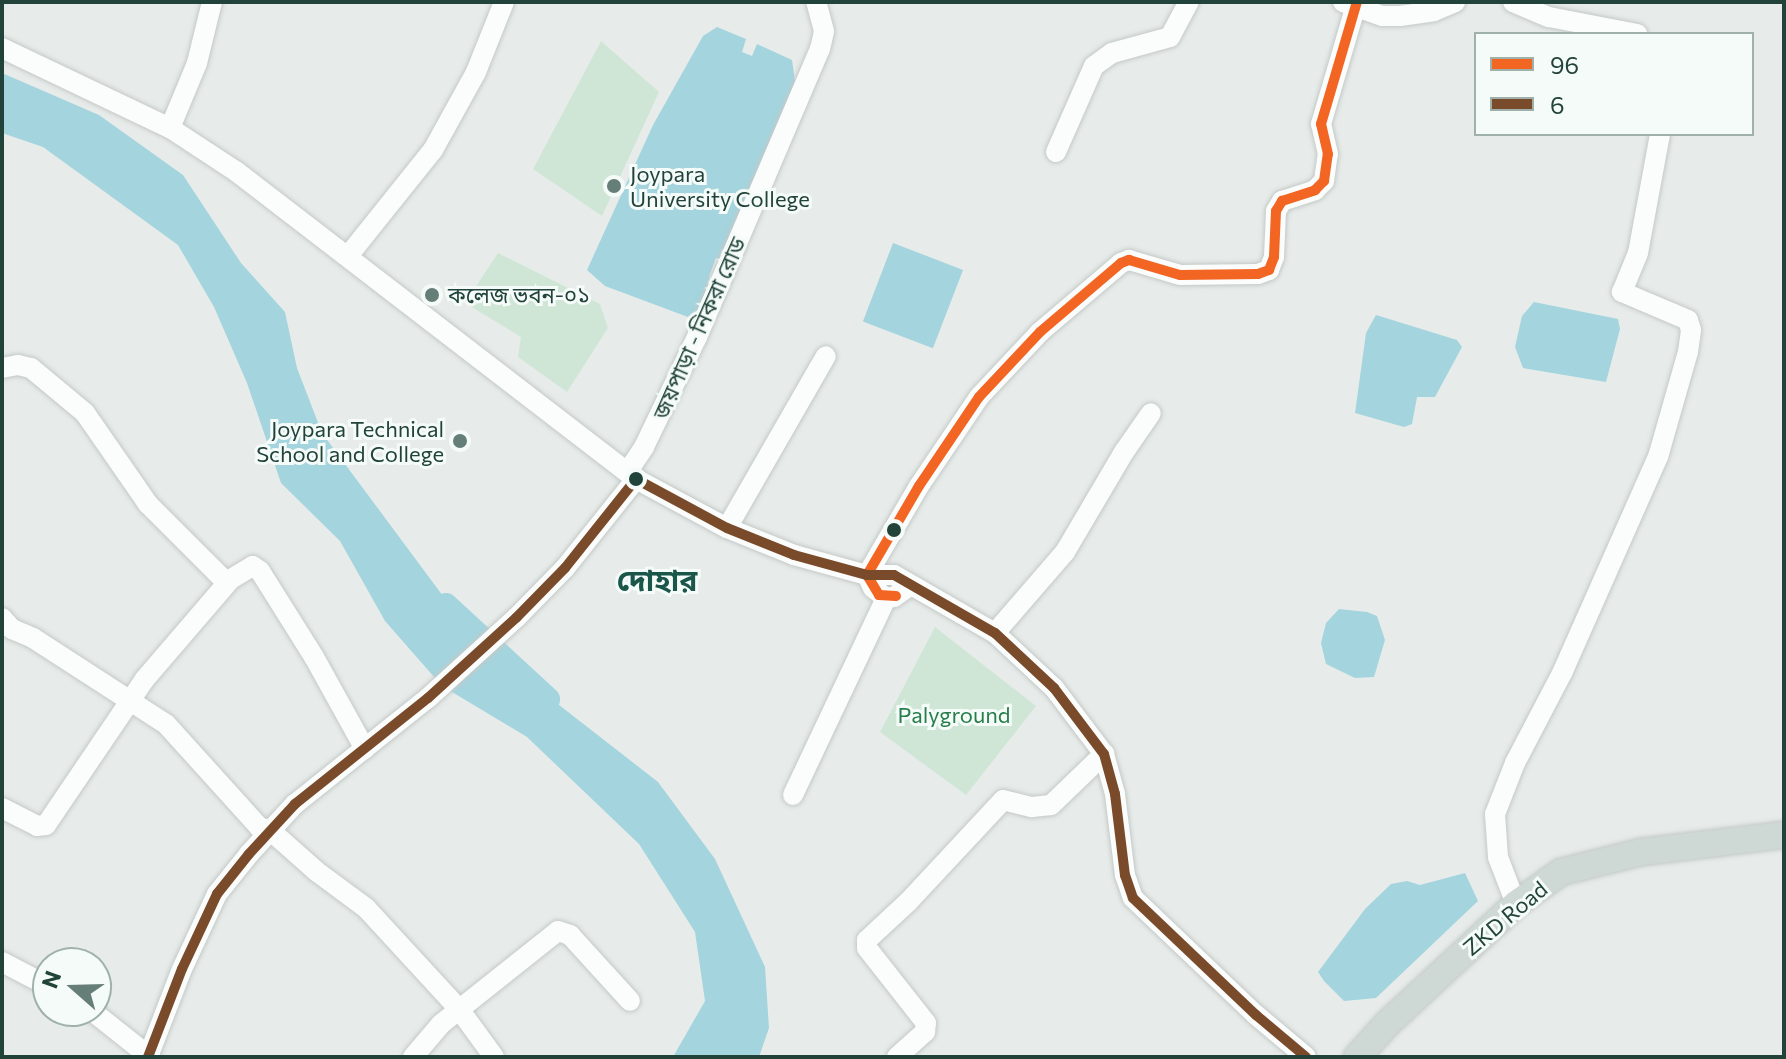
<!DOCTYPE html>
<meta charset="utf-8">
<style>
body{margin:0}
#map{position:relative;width:1786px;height:1059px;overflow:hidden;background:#e7ecea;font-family:Commissioner,"Noto Sans Bengali",sans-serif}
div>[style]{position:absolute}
.green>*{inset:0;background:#cfe6d6}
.water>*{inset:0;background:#a4d4de;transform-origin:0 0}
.river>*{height:24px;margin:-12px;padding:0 12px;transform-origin:12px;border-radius:12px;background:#a4d4de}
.roads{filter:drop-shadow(0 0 2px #c4c9c7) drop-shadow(0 0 2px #c4c9c7)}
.minor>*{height:20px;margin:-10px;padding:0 10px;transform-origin:10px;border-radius:10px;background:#fbfcfc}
.major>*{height:26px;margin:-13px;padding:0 13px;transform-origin:13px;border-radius:13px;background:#ced8d5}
.bus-1>*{height:10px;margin:-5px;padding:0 5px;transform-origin:5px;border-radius:5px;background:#f26522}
.bus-2>*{height:10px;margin:-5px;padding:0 5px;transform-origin:5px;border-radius:5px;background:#7a4b2a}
.dots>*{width:22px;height:22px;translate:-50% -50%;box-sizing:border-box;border:4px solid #f5fbf8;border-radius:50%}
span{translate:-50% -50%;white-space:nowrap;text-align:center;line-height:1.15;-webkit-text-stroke:6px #f5fbf8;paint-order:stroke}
.poi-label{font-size:22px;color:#21433a}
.left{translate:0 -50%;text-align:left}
.right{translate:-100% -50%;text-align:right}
.street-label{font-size:22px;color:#21433a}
.park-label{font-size:22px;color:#267e4a}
.district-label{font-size:30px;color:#1a574a;font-weight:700}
.frame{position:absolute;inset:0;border:4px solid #21433a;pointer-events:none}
.legend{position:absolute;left:1474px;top:32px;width:280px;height:104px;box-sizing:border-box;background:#f5fbf8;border:2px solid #a0b1ac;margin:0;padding:10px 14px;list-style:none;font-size:24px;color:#21433a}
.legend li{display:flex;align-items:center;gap:16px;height:40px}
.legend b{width:40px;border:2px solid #a0b1ac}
.north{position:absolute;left:32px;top:947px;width:80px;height:80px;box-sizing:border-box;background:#f5fbf8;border:2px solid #a0b1ac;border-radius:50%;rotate:290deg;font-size:22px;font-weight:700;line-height:32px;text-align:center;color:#21433a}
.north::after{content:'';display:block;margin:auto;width:28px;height:36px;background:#667e78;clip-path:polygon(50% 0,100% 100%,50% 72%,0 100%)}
</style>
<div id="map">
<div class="green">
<i style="clip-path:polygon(601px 41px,659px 92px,602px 216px,533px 169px)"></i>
<i style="clip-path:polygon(498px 253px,600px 304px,608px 328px,567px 392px,518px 357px,521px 337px,465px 303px)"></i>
<i style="clip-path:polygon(935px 627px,1036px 706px,966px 795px,880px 732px)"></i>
</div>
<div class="water">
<i style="clip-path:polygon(717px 27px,746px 39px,742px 52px,752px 56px,757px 44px,792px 60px,795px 81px,724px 260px,716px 258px,709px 277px,716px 280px,696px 320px,605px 286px,587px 270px,653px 125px,703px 36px)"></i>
<i style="clip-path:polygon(2px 73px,99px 115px,183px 175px,241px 263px,285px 312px,297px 368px,322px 433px,463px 623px,527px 680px,658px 782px,715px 859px,765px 967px,769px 1028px,759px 1057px,673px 1057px,705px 1001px,695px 932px,639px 844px,527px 737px,442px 686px,385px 621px,340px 541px,281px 483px,247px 383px,214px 307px,178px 245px,43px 147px,2px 133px)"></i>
<i style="left:893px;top:243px;width:75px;height:84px;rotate:21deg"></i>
<i style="clip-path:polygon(1534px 302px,1618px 319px,1620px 329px,1606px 382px,1523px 368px,1515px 347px,1522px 316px)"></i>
<i style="clip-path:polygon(1376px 315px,1457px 340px,1462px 347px,1435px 397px,1417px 397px,1412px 424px,1404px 427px,1355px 413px,1366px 333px)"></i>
<i style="clip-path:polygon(1339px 609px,1367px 612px,1377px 616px,1385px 640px,1374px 677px,1355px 678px,1326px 664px,1321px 643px,1326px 623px)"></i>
<i style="clip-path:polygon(1465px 873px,1478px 901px,1376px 998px,1344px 1001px,1324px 981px,1318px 972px,1365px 909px,1391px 884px,1407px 881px,1420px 885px)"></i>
</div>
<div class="river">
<i style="left:446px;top:605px;width:139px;rotate:42.7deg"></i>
</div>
<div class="roads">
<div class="minor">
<i style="left:1343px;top:2px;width:41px;rotate:19.7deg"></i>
<i style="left:1382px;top:16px;width:18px"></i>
<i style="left:1400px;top:16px;width:34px;rotate:-8deg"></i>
<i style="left:1434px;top:11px;width:23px;rotate:-23deg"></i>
<i style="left:1513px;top:2px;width:39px;rotate:23deg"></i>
<i style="left:1549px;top:17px;width:90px;rotate:10.9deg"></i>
<i style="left:2px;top:48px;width:186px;rotate:25.5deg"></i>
<i style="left:170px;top:128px;width:80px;rotate:33.3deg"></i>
<i style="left:237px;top:172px;width:503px;rotate:37.58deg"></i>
<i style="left:170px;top:128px;width:70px;rotate:-67.4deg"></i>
<i style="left:197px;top:63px;width:63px;rotate:-76.2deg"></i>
<i style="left:1056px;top:152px;width:94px;rotate:-66.2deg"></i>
<i style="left:1094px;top:66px;width:22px;rotate:-36deg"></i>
<i style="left:1112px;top:53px;width:60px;rotate:-15.4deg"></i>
<i style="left:1170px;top:37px;width:40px;rotate:-62deg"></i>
<i style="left:348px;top:256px;width:136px;rotate:-51.3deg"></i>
<i style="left:433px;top:150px;width:89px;rotate:-61.1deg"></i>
<i style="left:476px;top:72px;width:75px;rotate:-68.2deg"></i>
<i style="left:2px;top:368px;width:16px;rotate:-11deg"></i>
<i style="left:18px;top:365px;width:13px;rotate:13deg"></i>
<i style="left:31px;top:368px;width:70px;rotate:39.8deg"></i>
<i style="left:85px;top:413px;width:111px;rotate:55.3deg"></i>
<i style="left:148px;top:504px;width:110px;rotate:45deg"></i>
<i style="left:226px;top:582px;width:31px;rotate:-31deg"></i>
<i style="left:253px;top:566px;width:9px;rotate:36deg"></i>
<i style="left:260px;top:571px;width:102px;rotate:57.9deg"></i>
<i style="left:314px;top:657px;width:105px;rotate:61deg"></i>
<i style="left:628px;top:471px;width:29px;rotate:-56deg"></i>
<i style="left:644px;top:447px;width:122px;rotate:-64.3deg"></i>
<i style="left:697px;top:337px;width:313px;rotate:-66.9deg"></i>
<i style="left:820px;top:49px;width:18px;rotate:-77deg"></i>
<i style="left:824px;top:31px;width:30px;rotate:-105deg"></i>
<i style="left:727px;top:528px;width:198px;rotate:-60.1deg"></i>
<i style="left:911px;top:585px;width:21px;rotate:145deg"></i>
<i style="left:894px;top:597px;width:8px;rotate:173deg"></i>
<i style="left:886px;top:598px;width:16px;rotate:-142deg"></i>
<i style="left:873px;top:588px;width:14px;rotate:-115deg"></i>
<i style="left:867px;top:575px;width:103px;rotate:-59.7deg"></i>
<i style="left:919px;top:486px;width:107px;rotate:-56deg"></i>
<i style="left:979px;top:397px;width:89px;rotate:-46.8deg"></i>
<i style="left:1040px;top:332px;width:106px;rotate:-40.4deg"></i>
<i style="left:1121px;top:263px;width:9px;rotate:-21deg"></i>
<i style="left:1129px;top:260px;width:53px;rotate:16.4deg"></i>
<i style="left:1180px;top:275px;width:78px;rotate:-0.7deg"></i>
<i style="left:1258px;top:274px;width:12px;rotate:-20deg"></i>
<i style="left:1269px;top:270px;width:14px;rotate:-69deg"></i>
<i style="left:1274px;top:257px;width:46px;rotate:-87.5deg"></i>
<i style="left:1276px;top:211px;width:12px;rotate:-59deg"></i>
<i style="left:1282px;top:201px;width:35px;rotate:-18deg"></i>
<i style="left:1315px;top:190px;width:13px;rotate:-45deg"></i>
<i style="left:1324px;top:181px;width:27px;rotate:-82deg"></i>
<i style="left:1328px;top:154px;width:31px;rotate:-103deg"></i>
<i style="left:1321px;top:124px;width:127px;rotate:-73.6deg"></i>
<i style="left:2px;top:618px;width:15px;rotate:48deg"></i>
<i style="left:12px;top:629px;width:23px;rotate:23deg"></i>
<i style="left:33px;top:638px;width:158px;rotate:32.9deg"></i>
<i style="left:166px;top:724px;width:139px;rotate:47.9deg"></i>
<i style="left:259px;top:827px;width:13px;rotate:18deg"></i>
<i style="left:271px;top:831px;width:60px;rotate:41.6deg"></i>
<i style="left:316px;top:871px;width:62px;rotate:36.5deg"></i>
<i style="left:366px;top:908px;width:137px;rotate:47.4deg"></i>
<i style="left:459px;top:1009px;width:59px;rotate:53.9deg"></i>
<i style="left:995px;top:633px;width:107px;rotate:-49.2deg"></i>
<i style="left:1065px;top:552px;width:116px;rotate:-59.5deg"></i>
<i style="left:1124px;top:452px;width:47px;rotate:-55.3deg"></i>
<i style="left:793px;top:795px;width:218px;rotate:-64.7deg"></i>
<i style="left:2px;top:808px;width:39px;rotate:27deg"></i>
<i style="left:37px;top:826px;width:9px;rotate:-6deg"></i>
<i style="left:46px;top:825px;width:176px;rotate:-55.9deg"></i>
<i style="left:145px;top:679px;width:128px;rotate:-49.4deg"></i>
<i style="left:1516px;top:904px;width:50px;rotate:-111deg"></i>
<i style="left:1498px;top:857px;width:43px;rotate:-94deg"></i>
<i style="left:1495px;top:814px;width:55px;rotate:-68.6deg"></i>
<i style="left:1515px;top:763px;width:104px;rotate:-62.4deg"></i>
<i style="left:1563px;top:671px;width:234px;rotate:-66.1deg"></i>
<i style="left:1658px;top:457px;width:109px;rotate:-74.1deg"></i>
<i style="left:1688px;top:352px;width:22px;rotate:-82deg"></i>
<i style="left:1691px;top:330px;width:10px;rotate:-107deg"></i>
<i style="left:1688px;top:320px;width:72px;rotate:-157deg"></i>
<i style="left:1622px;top:292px;width:42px;rotate:-67.7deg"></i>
<i style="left:1638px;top:253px;width:121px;rotate:-79.5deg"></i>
<i style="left:2px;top:962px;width:52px;rotate:27.6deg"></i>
<i style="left:92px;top:1011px;width:74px;rotate:38.4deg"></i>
<i style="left:148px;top:1057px;width:94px;rotate:-68.9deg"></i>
<i style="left:182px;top:969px;width:83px;rotate:-65deg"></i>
<i style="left:217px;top:894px;width:51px;rotate:-51.3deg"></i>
<i style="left:249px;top:854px;width:68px;rotate:-47.4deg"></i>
<i style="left:295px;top:804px;width:170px;rotate:-38.6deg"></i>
<i style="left:428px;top:698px;width:119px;rotate:-42.3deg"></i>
<i style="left:516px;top:618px;width:70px;rotate:-45.6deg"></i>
<i style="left:565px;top:568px;width:114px;rotate:-51.4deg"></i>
<i style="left:636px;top:479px;width:103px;rotate:28.3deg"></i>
<i style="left:727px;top:528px;width:72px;rotate:21.9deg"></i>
<i style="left:794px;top:555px;width:76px;rotate:15.3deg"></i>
<i style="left:867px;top:575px;width:27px"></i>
<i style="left:894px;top:575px;width:116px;rotate:29.9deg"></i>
<i style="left:995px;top:633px;width:81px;rotate:43deg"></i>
<i style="left:1054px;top:688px;width:83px;rotate:52.9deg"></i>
<i style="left:1104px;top:754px;width:41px;rotate:74.6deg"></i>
<i style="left:1115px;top:794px;width:82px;rotate:83deg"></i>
<i style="left:1125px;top:875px;width:24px;rotate:71deg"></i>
<i style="left:1133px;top:898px;width:170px;rotate:43.6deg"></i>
<i style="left:1256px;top:1015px;width:65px;rotate:40deg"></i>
<i style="left:413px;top:1057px;width:43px;rotate:-49.7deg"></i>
<i style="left:441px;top:1024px;width:149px;rotate:-38.5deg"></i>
<i style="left:558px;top:931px;width:13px;rotate:18deg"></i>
<i style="left:570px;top:935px;width:89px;rotate:47.7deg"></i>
<i style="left:897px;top:1057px;width:38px;rotate:-42deg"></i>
<i style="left:925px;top:1032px;width:9px;rotate:-84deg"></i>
<i style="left:926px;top:1023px;width:95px;rotate:-128.2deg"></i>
<i style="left:867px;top:948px;width:8px;rotate:-90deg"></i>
<i style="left:867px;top:940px;width:56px;rotate:-42.8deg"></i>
<i style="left:908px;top:902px;width:139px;rotate:-47deg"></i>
<i style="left:1003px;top:800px;width:30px;rotate:14deg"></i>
<i style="left:1032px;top:807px;width:19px;rotate:-6deg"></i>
<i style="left:1051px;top:805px;width:74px;rotate:-43.9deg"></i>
</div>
<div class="major">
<i style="left:1357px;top:1057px;width:45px;rotate:-47.7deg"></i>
<i style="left:1387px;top:1024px;width:176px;rotate:-42.9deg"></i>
<i style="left:1516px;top:904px;width:55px;rotate:-35.4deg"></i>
<i style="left:1561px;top:872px;width:82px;rotate:-14deg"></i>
<i style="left:1641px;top:852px;width:144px;rotate:-6.8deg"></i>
</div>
</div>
<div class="bus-1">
<i style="left:896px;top:596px;width:17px;rotate:-177deg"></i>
<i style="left:879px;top:595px;width:23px;rotate:-121deg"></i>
<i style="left:867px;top:575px;width:103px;rotate:-59.7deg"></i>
<i style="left:919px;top:486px;width:107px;rotate:-56deg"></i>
<i style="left:979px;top:397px;width:89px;rotate:-46.8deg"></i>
<i style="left:1040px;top:332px;width:106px;rotate:-40.4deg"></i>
<i style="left:1121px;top:263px;width:9px;rotate:-21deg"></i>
<i style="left:1129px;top:260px;width:53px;rotate:16.4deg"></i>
<i style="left:1180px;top:275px;width:78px;rotate:-0.7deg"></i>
<i style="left:1258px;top:274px;width:12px;rotate:-20deg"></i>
<i style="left:1269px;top:270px;width:14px;rotate:-69deg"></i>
<i style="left:1274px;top:257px;width:46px;rotate:-87.5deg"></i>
<i style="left:1276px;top:211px;width:12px;rotate:-59deg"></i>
<i style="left:1282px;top:201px;width:35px;rotate:-18deg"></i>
<i style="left:1315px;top:190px;width:13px;rotate:-45deg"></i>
<i style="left:1324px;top:181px;width:27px;rotate:-82deg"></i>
<i style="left:1328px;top:154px;width:31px;rotate:-103deg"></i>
<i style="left:1321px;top:124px;width:127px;rotate:-73.6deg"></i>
</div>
<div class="bus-2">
<i style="left:148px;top:1057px;width:94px;rotate:-68.9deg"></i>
<i style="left:182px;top:969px;width:83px;rotate:-65deg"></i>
<i style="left:217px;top:894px;width:51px;rotate:-51.3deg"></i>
<i style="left:249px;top:854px;width:68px;rotate:-47.4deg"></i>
<i style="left:295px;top:804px;width:170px;rotate:-38.6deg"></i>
<i style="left:428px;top:698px;width:119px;rotate:-42.3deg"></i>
<i style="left:516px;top:618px;width:70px;rotate:-45.6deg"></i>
<i style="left:565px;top:568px;width:114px;rotate:-51.4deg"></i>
<i style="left:636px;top:479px;width:103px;rotate:28.3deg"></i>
<i style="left:727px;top:528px;width:72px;rotate:21.9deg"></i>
<i style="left:794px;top:555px;width:76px;rotate:15.3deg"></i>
<i style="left:867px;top:575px;width:27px"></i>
<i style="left:894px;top:575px;width:116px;rotate:29.9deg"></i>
<i style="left:995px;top:633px;width:81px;rotate:43deg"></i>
<i style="left:1054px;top:688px;width:83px;rotate:52.9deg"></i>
<i style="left:1104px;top:754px;width:41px;rotate:74.6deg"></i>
<i style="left:1115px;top:794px;width:82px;rotate:83deg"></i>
<i style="left:1125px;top:875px;width:24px;rotate:71deg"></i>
<i style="left:1133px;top:898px;width:170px;rotate:43.6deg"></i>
<i style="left:1256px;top:1015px;width:65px;rotate:40deg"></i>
</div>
<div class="dots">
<i style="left:614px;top:186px;background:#667e78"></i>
<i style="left:432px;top:295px;background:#667e78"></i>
<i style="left:460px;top:441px;background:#667e78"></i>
<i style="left:636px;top:479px;background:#21433a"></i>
<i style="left:894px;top:530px;background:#21433a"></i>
</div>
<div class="poi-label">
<span class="left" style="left:630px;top:186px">Joypara<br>University College</span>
<span class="left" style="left:448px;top:295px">কলেজ ভবন-০১</span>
<span class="right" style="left:444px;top:441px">Joypara Technical<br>School and College</span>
</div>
<div class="street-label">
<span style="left:699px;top:328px;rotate:-66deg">জয়পাড়া - নিকরা রোড</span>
<span style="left:1505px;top:918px;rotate:-40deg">ZKD Road</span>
</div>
<div class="park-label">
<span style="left:954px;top:715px">Palyground</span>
</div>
<div class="district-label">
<span style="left:657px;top:579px">দোহার</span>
</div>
<div class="frame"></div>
<ul class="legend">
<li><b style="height:10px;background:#f26522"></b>96</li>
<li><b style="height:10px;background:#7a4b2a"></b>6</li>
</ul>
<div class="north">N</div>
</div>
